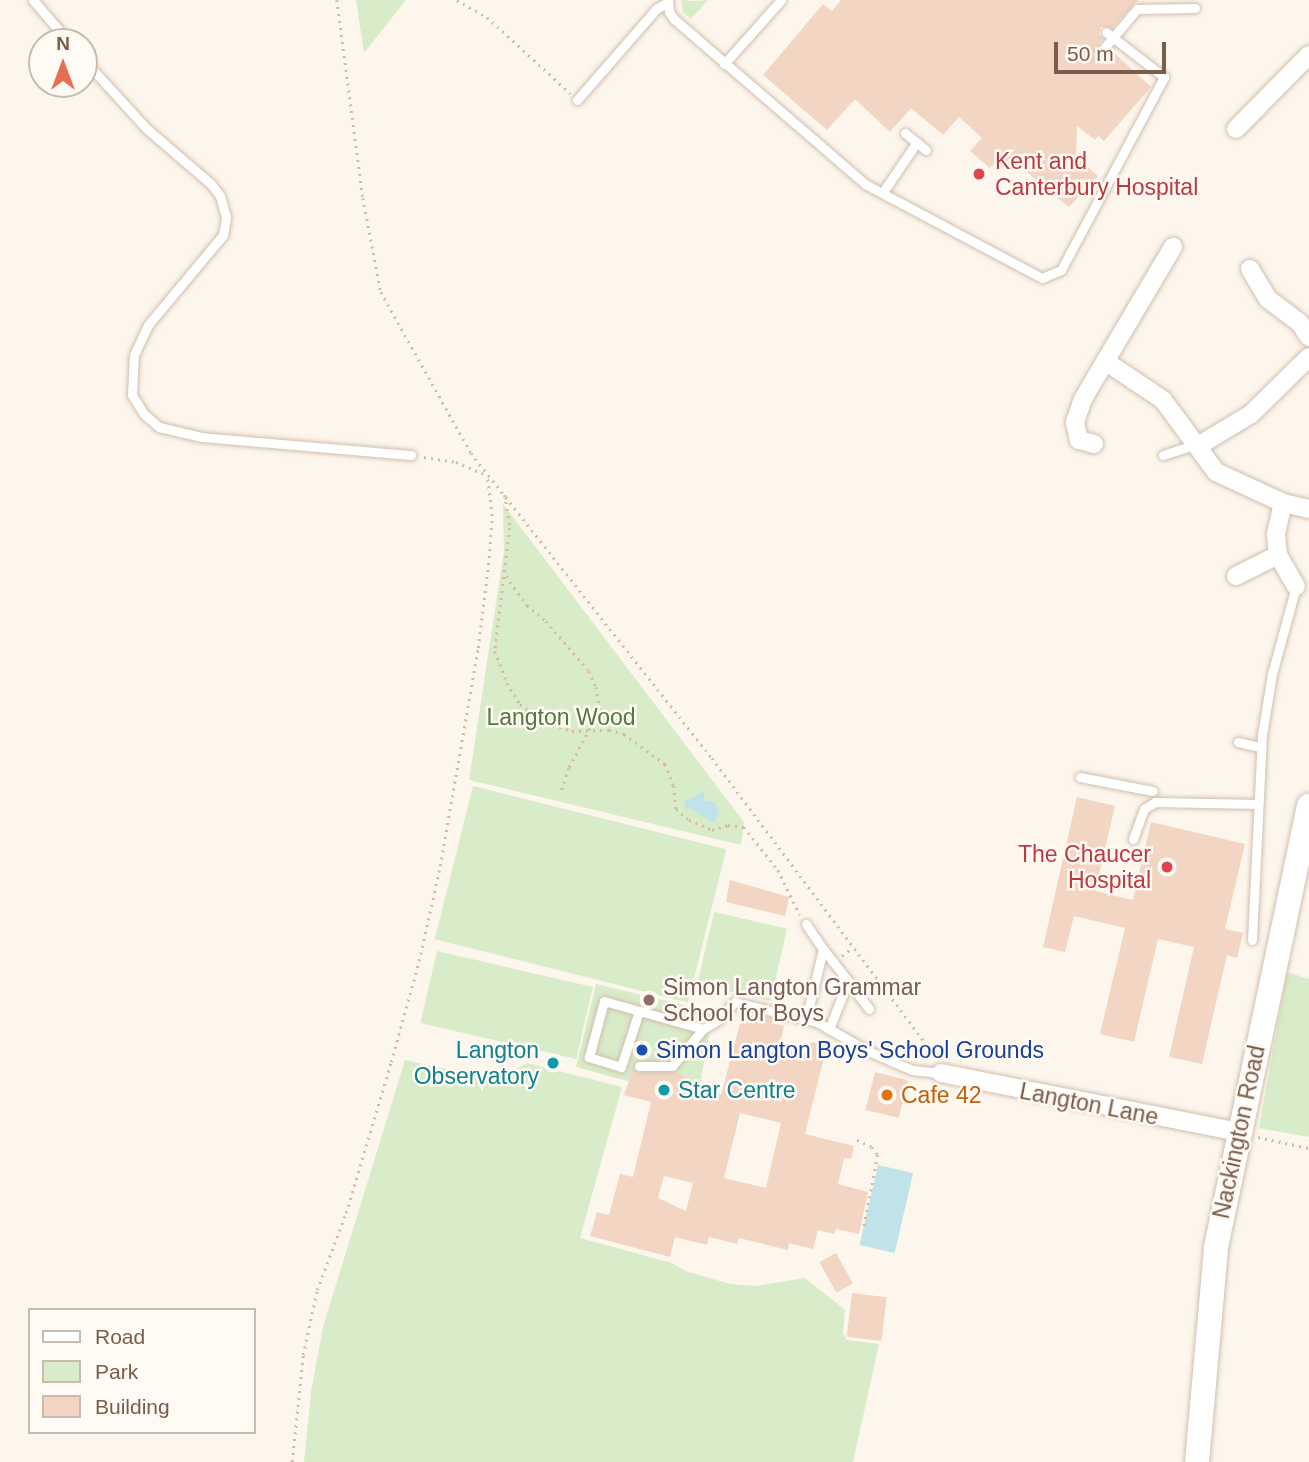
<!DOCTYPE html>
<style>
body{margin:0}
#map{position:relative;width:1309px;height:1462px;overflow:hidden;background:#fdf6ec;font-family:Arial,sans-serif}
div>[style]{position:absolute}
.green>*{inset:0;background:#d8ecc9;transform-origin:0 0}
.water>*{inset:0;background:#bfe3e8;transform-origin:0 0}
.building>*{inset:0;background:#f3d5c3;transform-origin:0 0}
.path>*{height:2.5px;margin-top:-1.25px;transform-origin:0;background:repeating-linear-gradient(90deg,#d9b8a5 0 2px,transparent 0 7px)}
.roads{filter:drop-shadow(0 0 2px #d1beb0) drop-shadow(0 0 2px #d1beb0)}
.service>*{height:9px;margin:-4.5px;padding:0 4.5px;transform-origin:4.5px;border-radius:4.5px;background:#fff}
.minor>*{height:18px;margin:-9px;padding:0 9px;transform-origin:9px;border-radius:9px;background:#fff}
.secondary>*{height:24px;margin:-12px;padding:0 12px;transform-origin:12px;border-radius:12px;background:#fff}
.dots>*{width:19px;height:19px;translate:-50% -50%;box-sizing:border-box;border:4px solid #fffaf3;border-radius:50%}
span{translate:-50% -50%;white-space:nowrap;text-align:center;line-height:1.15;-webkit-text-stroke:5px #fffaf3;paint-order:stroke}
.health-label{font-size:23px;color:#be3a42}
.left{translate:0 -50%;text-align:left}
.right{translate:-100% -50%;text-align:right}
.park-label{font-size:23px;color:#537a41}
.education-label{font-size:23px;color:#785e54}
.culture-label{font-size:23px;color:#0d838f}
.transit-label{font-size:23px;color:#164399}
.food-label{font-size:23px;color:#c56008}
.street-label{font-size:23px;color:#7a5c4d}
.legend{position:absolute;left:28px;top:1308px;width:228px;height:126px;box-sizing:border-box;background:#fffaf3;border:2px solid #cabbb1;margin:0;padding:9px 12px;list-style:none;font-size:21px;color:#7a5c4d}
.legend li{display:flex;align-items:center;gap:14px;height:35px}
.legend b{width:35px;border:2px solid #cabbb1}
.north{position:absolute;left:28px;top:28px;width:70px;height:70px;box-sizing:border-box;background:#fffaf3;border:2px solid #cabbb1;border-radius:50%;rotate:0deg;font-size:19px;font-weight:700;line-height:28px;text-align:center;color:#7a5c4d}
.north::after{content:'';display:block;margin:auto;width:24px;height:32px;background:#e76f51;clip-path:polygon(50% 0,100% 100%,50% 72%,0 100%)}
.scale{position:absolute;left:1054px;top:42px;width:112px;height:32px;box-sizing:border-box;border:4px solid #7a5c4d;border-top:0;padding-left:9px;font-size:21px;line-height:24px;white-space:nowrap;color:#7a5c4d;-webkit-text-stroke:5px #fffaf3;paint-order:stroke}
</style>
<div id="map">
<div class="green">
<i style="clip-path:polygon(356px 0,406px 0,364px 53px)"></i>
<i style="clip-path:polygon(681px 0,695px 1px,708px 0,691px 19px,683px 12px)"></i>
<i style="clip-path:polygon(503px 504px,744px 822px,741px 845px,469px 780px,504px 551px)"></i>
<i style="left:473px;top:786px;width:261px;height:158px;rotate:14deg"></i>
<i style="left:714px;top:912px;width:75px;height:74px;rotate:13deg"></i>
<i style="left:437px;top:951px;width:160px;height:74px;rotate:13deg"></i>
<i style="clip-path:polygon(1287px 972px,1309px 979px,1309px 1137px,1259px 1128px)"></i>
<i style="clip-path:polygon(596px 984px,713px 1012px,699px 1090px,642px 1085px,576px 1067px)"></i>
<i style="clip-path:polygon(405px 1060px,495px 1080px,527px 1063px,622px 1087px,580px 1238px,672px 1263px,685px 1271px,730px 1284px,755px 1286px,805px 1278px,845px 1310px,843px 1333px,847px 1340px,879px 1344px,853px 1462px,304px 1462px,311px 1392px,323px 1327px)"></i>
</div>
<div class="water">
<i style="clip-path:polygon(703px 791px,705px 801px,714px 802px,719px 810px,716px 821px,710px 822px,691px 808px,686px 810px,684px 802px)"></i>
<i style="left:878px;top:1165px;width:36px;height:82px;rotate:13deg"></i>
</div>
<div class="building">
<i style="clip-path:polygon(841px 0,1138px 0,1112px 28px,1101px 27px,1099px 34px,1103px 38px,1092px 56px,1101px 61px,1111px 50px,1151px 87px,1104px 141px,1098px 136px,1095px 140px,1077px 126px,1076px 157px,1098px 176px,1069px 207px,1010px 158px,1001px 169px,994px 164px,990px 168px,970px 151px,982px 138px,959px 117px,943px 135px,911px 108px,890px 132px,855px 99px,827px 130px,763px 75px,823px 4px,832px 11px)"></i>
<i style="clip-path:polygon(1077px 797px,1115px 806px,1095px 891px,1133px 900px,1151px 822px,1245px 844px,1225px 929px,1243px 933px,1237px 958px,1227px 955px,1202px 1064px,1169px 1057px,1194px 947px,1158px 939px,1134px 1042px,1100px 1034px,1125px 928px,1074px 916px,1065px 952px,1043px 947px)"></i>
<i style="clip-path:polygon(730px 880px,789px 897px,785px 916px,726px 902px)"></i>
<i style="clip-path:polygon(evenodd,755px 1014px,773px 1018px,772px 1023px,784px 1026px,779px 1048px,808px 1055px,811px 1042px,827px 1046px,805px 1134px,854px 1146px,851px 1159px,844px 1158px,838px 1184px,868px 1192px,859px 1234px,836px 1229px,834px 1234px,818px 1230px,813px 1249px,789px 1243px,788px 1250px,739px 1238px,737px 1244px,709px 1237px,707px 1245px,675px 1237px,670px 1257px,590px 1236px,597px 1212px,609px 1215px,620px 1174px,633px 1177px,651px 1102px,624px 1095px,633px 1069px,639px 1073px,676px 1072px,721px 1095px,742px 1016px,754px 1019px,755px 1014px,740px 1113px,781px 1123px,766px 1188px,724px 1178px,740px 1113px,755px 1014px,664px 1176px,693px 1183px,686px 1211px,658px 1198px,664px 1176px)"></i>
<i style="left:875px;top:1072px;width:34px;height:39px;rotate:14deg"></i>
<i style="left:836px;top:1253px;width:35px;height:19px;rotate:61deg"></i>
<i style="left:852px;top:1293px;width:35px;height:44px;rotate:7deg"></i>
</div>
<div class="path">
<i style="left:337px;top:0;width:200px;rotate:82.5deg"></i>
<i style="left:363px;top:198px;width:96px;rotate:79.2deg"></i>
<i style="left:381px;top:292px;width:184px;rotate:60.8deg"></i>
<i style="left:471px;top:453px;width:389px;rotate:51.7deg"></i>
<i style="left:712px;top:758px;width:374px;rotate:53.2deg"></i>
<i style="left:457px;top:0;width:34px;rotate:30deg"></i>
<i style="left:487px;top:17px;width:113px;rotate:42.5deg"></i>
<i style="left:424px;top:457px;width:32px;rotate:9deg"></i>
<i style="left:456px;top:462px;width:34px;rotate:23deg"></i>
<i style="left:505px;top:495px;width:33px;rotate:81deg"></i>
<i style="left:510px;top:528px;width:124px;rotate:97deg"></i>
<i style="left:495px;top:651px;width:34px;rotate:69deg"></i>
<i style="left:507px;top:683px;width:25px;rotate:58deg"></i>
<i style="left:520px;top:704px;width:32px;rotate:36deg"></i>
<i style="left:546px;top:723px;width:27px;rotate:17deg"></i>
<i style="left:572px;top:731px;width:37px;rotate:-2deg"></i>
<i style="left:609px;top:730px;width:16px;rotate:15deg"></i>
<i style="left:624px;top:734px;width:51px;rotate:36.2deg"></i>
<i style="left:665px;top:764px;width:24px;rotate:68deg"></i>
<i style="left:674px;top:786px;width:23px;rotate:85deg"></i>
<i style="left:676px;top:809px;width:17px;rotate:40deg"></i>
<i style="left:689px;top:820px;width:25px;rotate:23deg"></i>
<i style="left:712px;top:830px;width:17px;rotate:-17deg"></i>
<i style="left:728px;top:825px;width:16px;rotate:7deg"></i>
<i style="left:744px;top:827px;width:55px;rotate:51.7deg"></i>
<i style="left:778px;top:870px;width:50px;rotate:63.9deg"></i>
<i style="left:506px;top:576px;width:36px;rotate:54deg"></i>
<i style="left:527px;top:605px;width:25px;rotate:40deg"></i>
<i style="left:546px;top:621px;width:66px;rotate:49.3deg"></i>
<i style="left:589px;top:671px;width:17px;rotate:66deg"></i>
<i style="left:596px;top:687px;width:23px;rotate:80deg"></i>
<i style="left:600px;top:710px;width:66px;rotate:118.1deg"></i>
<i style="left:569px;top:768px;width:28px;rotate:108deg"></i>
<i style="left:842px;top:956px;width:14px;rotate:-39deg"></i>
<i style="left:1258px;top:1137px;width:52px;rotate:12.2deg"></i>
<i style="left:857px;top:1140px;width:17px;rotate:25deg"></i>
<i style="left:872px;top:1147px;width:10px;rotate:53deg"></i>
<i style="left:878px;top:1155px;width:73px;rotate:101deg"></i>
<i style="left:292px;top:1462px;width:108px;rotate:-84.1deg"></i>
<i style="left:303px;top:1355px;width:66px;rotate:-77.8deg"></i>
<i style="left:317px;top:1290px;width:82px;rotate:-69.4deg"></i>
<i style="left:346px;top:1213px;width:158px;rotate:-73.4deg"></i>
<i style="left:391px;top:1062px;width:105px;rotate:-74.5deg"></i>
<i style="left:419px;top:961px;width:97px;rotate:-77.5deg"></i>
<i style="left:440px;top:866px;width:221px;rotate:-80.1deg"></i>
<i style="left:478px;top:648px;width:91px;rotate:-83deg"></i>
<i style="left:489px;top:558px;width:42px;rotate:-85.9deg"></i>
<i style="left:492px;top:516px;width:41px;rotate:-97deg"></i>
</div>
<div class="roads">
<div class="service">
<i style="left:33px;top:0;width:55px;rotate:49.4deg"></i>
<i style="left:668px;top:0;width:12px;rotate:85deg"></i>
<i style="left:669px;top:12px;width:9px;rotate:54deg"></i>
<i style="left:674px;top:19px;width:252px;rotate:40.8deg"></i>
<i style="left:865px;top:184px;width:200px;rotate:28deg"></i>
<i style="left:1042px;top:278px;width:21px;rotate:-23deg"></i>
<i style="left:1061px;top:270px;width:219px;rotate:-61.9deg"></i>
<i style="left:1164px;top:77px;width:73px;rotate:-142.2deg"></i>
<i style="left:1099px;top:54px;width:59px;rotate:-49.8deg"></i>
<i style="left:1137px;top:9px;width:58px;rotate:-1deg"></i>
<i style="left:84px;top:60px;width:93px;rotate:47.6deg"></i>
<i style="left:147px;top:129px;width:84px;rotate:40.7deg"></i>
<i style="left:211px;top:184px;width:15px;rotate:53deg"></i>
<i style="left:220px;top:196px;width:22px;rotate:74deg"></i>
<i style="left:226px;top:217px;width:18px;rotate:99deg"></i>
<i style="left:223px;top:235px;width:117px;rotate:129.8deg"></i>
<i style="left:148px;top:325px;width:33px;rotate:115deg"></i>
<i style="left:134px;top:355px;width:40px;rotate:92.9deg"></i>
<i style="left:132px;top:395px;width:22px;rotate:58deg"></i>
<i style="left:144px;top:414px;width:20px;rotate:41deg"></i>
<i style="left:159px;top:427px;width:43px;rotate:13.4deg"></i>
<i style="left:201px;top:437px;width:211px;rotate:4.9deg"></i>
<i style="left:724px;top:64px;width:86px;rotate:-48.3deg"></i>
<i style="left:577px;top:100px;width:121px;rotate:-49deg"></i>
<i style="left:656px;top:9px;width:14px;rotate:-30deg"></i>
<i style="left:905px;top:133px;width:27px;rotate:39deg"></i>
<i style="left:883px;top:192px;width:60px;rotate:-55.8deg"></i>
<i style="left:1163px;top:455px;width:36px;rotate:-18deg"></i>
<i style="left:1238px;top:742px;width:23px;rotate:13deg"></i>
<i style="left:1080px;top:777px;width:74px;rotate:10.9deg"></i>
<i style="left:1133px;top:839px;width:32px;rotate:-70deg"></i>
<i style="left:1144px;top:809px;width:13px;rotate:-32deg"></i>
<i style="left:1155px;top:802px;width:103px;rotate:1.1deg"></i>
<i style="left:806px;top:924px;width:30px;rotate:56deg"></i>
<i style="left:1252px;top:940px;width:205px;rotate:-87.2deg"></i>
<i style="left:1262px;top:735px;width:62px;rotate:-80.7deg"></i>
<i style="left:1272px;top:674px;width:91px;rotate:-74.7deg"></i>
<i style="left:848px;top:981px;width:35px;rotate:53deg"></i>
<i style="left:639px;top:1011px;width:59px;rotate:107.8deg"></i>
<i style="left:621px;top:1067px;width:34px;rotate:-163deg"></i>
<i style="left:589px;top:1057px;width:58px;rotate:-75deg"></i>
<i style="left:604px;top:1001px;width:103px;rotate:15.8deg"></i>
<i style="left:703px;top:1029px;width:17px;rotate:-31deg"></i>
<i style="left:718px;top:1020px;width:25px;rotate:-47deg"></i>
<i style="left:735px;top:1002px;width:84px;rotate:13.7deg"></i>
<i style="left:817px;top:1022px;width:56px;rotate:29.7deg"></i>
<i style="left:866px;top:1050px;width:50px;rotate:23.5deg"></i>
<i style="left:912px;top:1070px;width:29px;rotate:6deg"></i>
<i style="left:806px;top:1019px;width:72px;rotate:-76.3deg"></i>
<i style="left:823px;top:949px;width:41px;rotate:52deg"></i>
<i style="left:848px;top:981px;width:52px;rotate:111.6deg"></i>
<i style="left:639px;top:1066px;width:33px"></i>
<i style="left:672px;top:1066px;width:48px;rotate:-50deg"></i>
</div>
<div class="minor">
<i style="left:1236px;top:129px;width:104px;rotate:-45.4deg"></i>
<i style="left:1250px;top:269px;width:35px;rotate:59deg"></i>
<i style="left:1268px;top:299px;width:39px;rotate:37deg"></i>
<i style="left:1299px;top:322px;width:18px;rotate:56deg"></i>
<i style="left:1105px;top:361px;width:70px;rotate:33.9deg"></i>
<i style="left:1163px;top:400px;width:89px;rotate:53.6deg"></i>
<i style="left:1216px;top:472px;width:74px;rotate:24.8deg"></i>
<i style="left:1283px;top:503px;width:27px;rotate:13deg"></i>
<i style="left:1094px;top:444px;width:16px;rotate:-165deg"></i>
<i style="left:1079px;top:440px;width:18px;rotate:-103deg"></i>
<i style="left:1075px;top:422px;width:24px;rotate:-71deg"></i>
<i style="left:1083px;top:399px;width:177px;rotate:-59.4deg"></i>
<i style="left:1198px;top:446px;width:62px;rotate:-31.1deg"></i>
<i style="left:1251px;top:414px;width:81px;rotate:-44.5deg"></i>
<i style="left:1283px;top:503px;width:32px;rotate:103deg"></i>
<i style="left:1276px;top:534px;width:21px;rotate:85deg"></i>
<i style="left:1278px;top:555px;width:36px;rotate:60deg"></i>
<i style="left:1236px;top:576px;width:47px;rotate:-26.6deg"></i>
<i style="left:941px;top:1073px;width:303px;rotate:11.2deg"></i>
</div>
<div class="secondary">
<i style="left:1197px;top:1462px;width:216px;rotate:-84.9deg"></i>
<i style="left:1216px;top:1247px;width:451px;rotate:-78.1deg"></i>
</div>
</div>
<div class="dots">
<i style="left:979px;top:174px;background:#e0444e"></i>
<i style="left:1167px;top:867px;background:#e0444e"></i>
<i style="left:649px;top:1000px;background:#8d6e63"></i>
<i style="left:642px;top:1050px;background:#1a4fb4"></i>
<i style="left:553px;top:1063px;background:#0f9aa8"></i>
<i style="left:664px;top:1090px;background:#0f9aa8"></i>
<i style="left:887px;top:1095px;background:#e8710a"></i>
</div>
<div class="health-label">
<span class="left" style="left:995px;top:174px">Kent and<br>Canterbury Hospital</span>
<span class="right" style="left:1151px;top:867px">The Chaucer<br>Hospital</span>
</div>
<div class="park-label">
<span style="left:561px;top:717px">Langton Wood</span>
</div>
<div class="education-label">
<span class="left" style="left:663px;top:1000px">Simon Langton Grammar<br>School for Boys</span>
</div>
<div class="culture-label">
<span class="right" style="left:539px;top:1063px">Langton<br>Observatory</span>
<span class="left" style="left:678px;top:1090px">Star Centre</span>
</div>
<div class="transit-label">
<span class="left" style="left:656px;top:1050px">Simon Langton Boys' School Grounds</span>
</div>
<div class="food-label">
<span class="left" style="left:901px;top:1095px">Cafe 42</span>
</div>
<div class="street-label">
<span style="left:1089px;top:1104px;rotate:11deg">Langton Lane</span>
<span style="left:1239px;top:1132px;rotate:-78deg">Nackington Road</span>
</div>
<ul class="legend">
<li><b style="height:9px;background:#fff"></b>Road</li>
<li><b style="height:19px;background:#d8ecc9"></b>Park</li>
<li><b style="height:19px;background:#f3d5c3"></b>Building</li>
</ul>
<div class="north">N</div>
<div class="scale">50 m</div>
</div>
